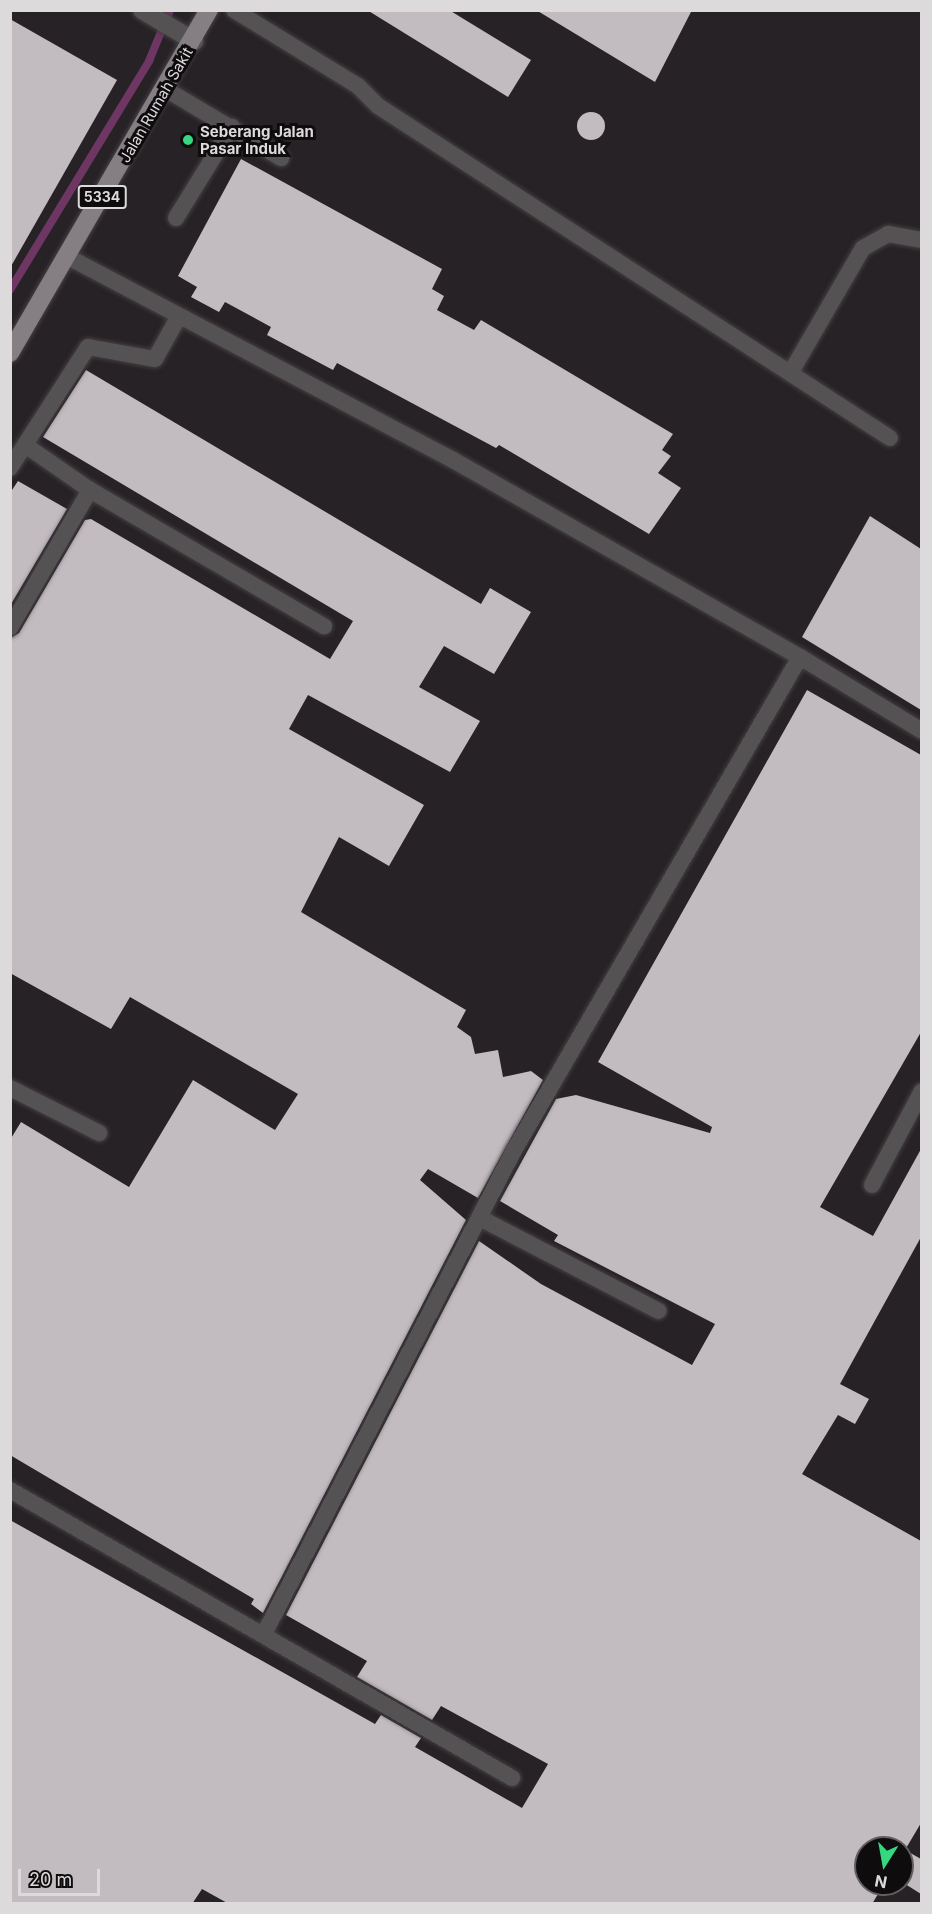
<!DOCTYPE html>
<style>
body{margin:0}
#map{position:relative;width:932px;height:1914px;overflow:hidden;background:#272226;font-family:Inter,sans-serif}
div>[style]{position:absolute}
.stream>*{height:8px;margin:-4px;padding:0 4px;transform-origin:4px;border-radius:4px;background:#6d3663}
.building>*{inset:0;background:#c2bbc0}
.round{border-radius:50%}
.roads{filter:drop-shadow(0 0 2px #443f43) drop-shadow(0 0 2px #443f43)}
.lane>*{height:16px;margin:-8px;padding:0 8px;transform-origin:8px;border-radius:8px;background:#555254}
.street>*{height:18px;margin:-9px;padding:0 9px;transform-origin:9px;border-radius:9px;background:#555254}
.primary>*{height:18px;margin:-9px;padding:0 9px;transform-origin:9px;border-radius:9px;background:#857f83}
.dots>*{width:16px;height:16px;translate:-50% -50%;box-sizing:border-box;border:3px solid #0f0c0e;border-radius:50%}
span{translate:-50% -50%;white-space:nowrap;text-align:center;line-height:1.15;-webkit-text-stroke:6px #0f0c0e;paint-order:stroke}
.shield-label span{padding:2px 4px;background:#0f0c0e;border:2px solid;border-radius:4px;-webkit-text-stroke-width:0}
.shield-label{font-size:14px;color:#dddadc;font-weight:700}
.street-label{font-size:15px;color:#dddadc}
.poi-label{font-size:15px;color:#dddadc;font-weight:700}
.left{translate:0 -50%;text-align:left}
.frame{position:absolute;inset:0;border:12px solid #dddadc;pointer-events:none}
.north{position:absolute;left:854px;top:1836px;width:60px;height:60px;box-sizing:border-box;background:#0f0c0e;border:2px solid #615e60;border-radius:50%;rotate:191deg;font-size:16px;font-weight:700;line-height:24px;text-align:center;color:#dddadc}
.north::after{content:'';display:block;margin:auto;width:21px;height:27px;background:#35d881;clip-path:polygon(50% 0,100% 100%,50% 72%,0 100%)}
.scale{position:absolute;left:18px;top:1869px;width:82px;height:27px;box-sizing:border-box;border:3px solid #dddadc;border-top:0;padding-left:8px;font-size:18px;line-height:21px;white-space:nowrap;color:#dddadc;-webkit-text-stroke:4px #0f0c0e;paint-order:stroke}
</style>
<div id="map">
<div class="stream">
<i style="left:10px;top:290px;width:268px;rotate:-58.7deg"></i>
<i style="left:149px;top:61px;width:55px;rotate:-67.6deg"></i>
</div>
<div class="building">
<i style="clip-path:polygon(367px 10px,449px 10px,531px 60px,508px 97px)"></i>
<i style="clip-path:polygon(536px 10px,692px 10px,655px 82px)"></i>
<i style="clip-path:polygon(10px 19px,117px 80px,10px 268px)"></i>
<i class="round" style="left:577px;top:112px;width:28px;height:28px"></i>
<i style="clip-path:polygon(241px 159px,442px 269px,432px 289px,444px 296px,437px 310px,474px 330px,481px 320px,673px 434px,662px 450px,671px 456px,658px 473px,681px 488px,649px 534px,499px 445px,496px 448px,337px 363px,333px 370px,267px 335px,271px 327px,225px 302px,219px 312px,191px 297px,197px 287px,178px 276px)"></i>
<i style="clip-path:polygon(86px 370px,481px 604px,490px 588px,531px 612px,494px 674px,444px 646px,419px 687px,480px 721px,450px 772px,308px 695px,289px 729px,424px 805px,389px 866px,339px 837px,301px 912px,466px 1010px,457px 1027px,471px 1037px,475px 1054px,498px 1050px,503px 1077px,531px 1071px,543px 1080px,478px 1198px,428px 1169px,420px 1180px,466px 1220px,263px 1613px,251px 1604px,254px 1599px,10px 1455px,10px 1140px,21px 1122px,129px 1187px,193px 1080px,275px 1130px,298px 1094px,130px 997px,111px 1029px,10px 973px,10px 638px,19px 633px,85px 520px,91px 519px,330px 659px,353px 621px,43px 437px)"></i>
<i style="clip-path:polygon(18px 481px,67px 509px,10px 606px,10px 493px)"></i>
<i style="clip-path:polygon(870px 516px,921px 549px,921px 710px,802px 637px)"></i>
<i style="clip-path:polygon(807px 690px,921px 755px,921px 1032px,820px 1207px,873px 1236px,921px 1149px,921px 1237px,840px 1384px,869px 1399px,855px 1424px,838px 1415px,802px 1474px,921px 1541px,921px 1823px,905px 1850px,921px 1859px,921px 1894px,902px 1882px,902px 1848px,866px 1848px,866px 1884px,884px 1884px,872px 1904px,229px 1904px,202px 1889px,192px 1904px,10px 1904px,10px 1520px,375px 1724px,381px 1715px,421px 1738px,415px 1747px,522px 1808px,548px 1764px,441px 1706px,432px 1720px,357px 1677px,367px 1661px,286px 1615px,479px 1241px,541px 1284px,692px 1365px,715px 1324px,554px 1241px,558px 1235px,500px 1201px,556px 1099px,576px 1095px,710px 1133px,712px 1127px,598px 1062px)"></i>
</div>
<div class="roads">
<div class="lane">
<i style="left:234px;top:10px;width:145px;rotate:31.5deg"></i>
<i style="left:358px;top:86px;width:28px;rotate:45deg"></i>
<i style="left:378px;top:106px;width:610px;rotate:32.96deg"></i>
<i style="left:167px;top:90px;width:133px;rotate:30.8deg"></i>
<i style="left:176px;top:218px;width:107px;rotate:-58.4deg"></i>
<i style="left:68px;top:257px;width:435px;rotate:27.8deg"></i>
<i style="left:453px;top:460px;width:399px;rotate:29.6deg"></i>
<i style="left:800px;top:657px;width:572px;rotate:120.11deg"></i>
<i style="left:513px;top:1152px;width:540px;rotate:117.32deg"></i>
<i style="left:791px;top:372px;width:143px;rotate:-59.9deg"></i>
<i style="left:863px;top:248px;width:29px;rotate:-29deg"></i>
<i style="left:888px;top:234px;width:35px;rotate:10deg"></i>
<i style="left:10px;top:468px;width:144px;rotate:-57.2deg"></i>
<i style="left:88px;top:347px;width:68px;rotate:10.2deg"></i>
<i style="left:155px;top:359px;width:47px;rotate:-60.7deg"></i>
<i style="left:90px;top:490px;width:271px;rotate:30.2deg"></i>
<i style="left:10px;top:628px;width:160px;rotate:-59.9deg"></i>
<i style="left:90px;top:490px;width:79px;rotate:-145.3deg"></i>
<i style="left:800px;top:657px;width:143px;rotate:31.2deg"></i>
<i style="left:10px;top:1088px;width:100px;rotate:26.8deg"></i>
<i style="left:872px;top:1185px;width:106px;rotate:-62deg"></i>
<i style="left:482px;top:1219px;width:199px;rotate:27.5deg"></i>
<i style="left:10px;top:1490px;width:579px;rotate:29.84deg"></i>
</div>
<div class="street">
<i style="left:142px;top:10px;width:61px;rotate:30.8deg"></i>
</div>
<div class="primary">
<i style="left:10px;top:353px;width:397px;rotate:-59.9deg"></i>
</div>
</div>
<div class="dots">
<i style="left:188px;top:140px;background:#35d881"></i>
</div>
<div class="shield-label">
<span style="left:102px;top:197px">5334</span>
</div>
<div class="street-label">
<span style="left:156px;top:105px;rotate:-60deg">Jalan Rumah Sakit</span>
</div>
<div class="poi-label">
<span class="left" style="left:200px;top:140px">Seberang Jalan<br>Pasar Induk</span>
</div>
<div class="frame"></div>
<div class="north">N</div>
<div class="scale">20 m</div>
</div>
